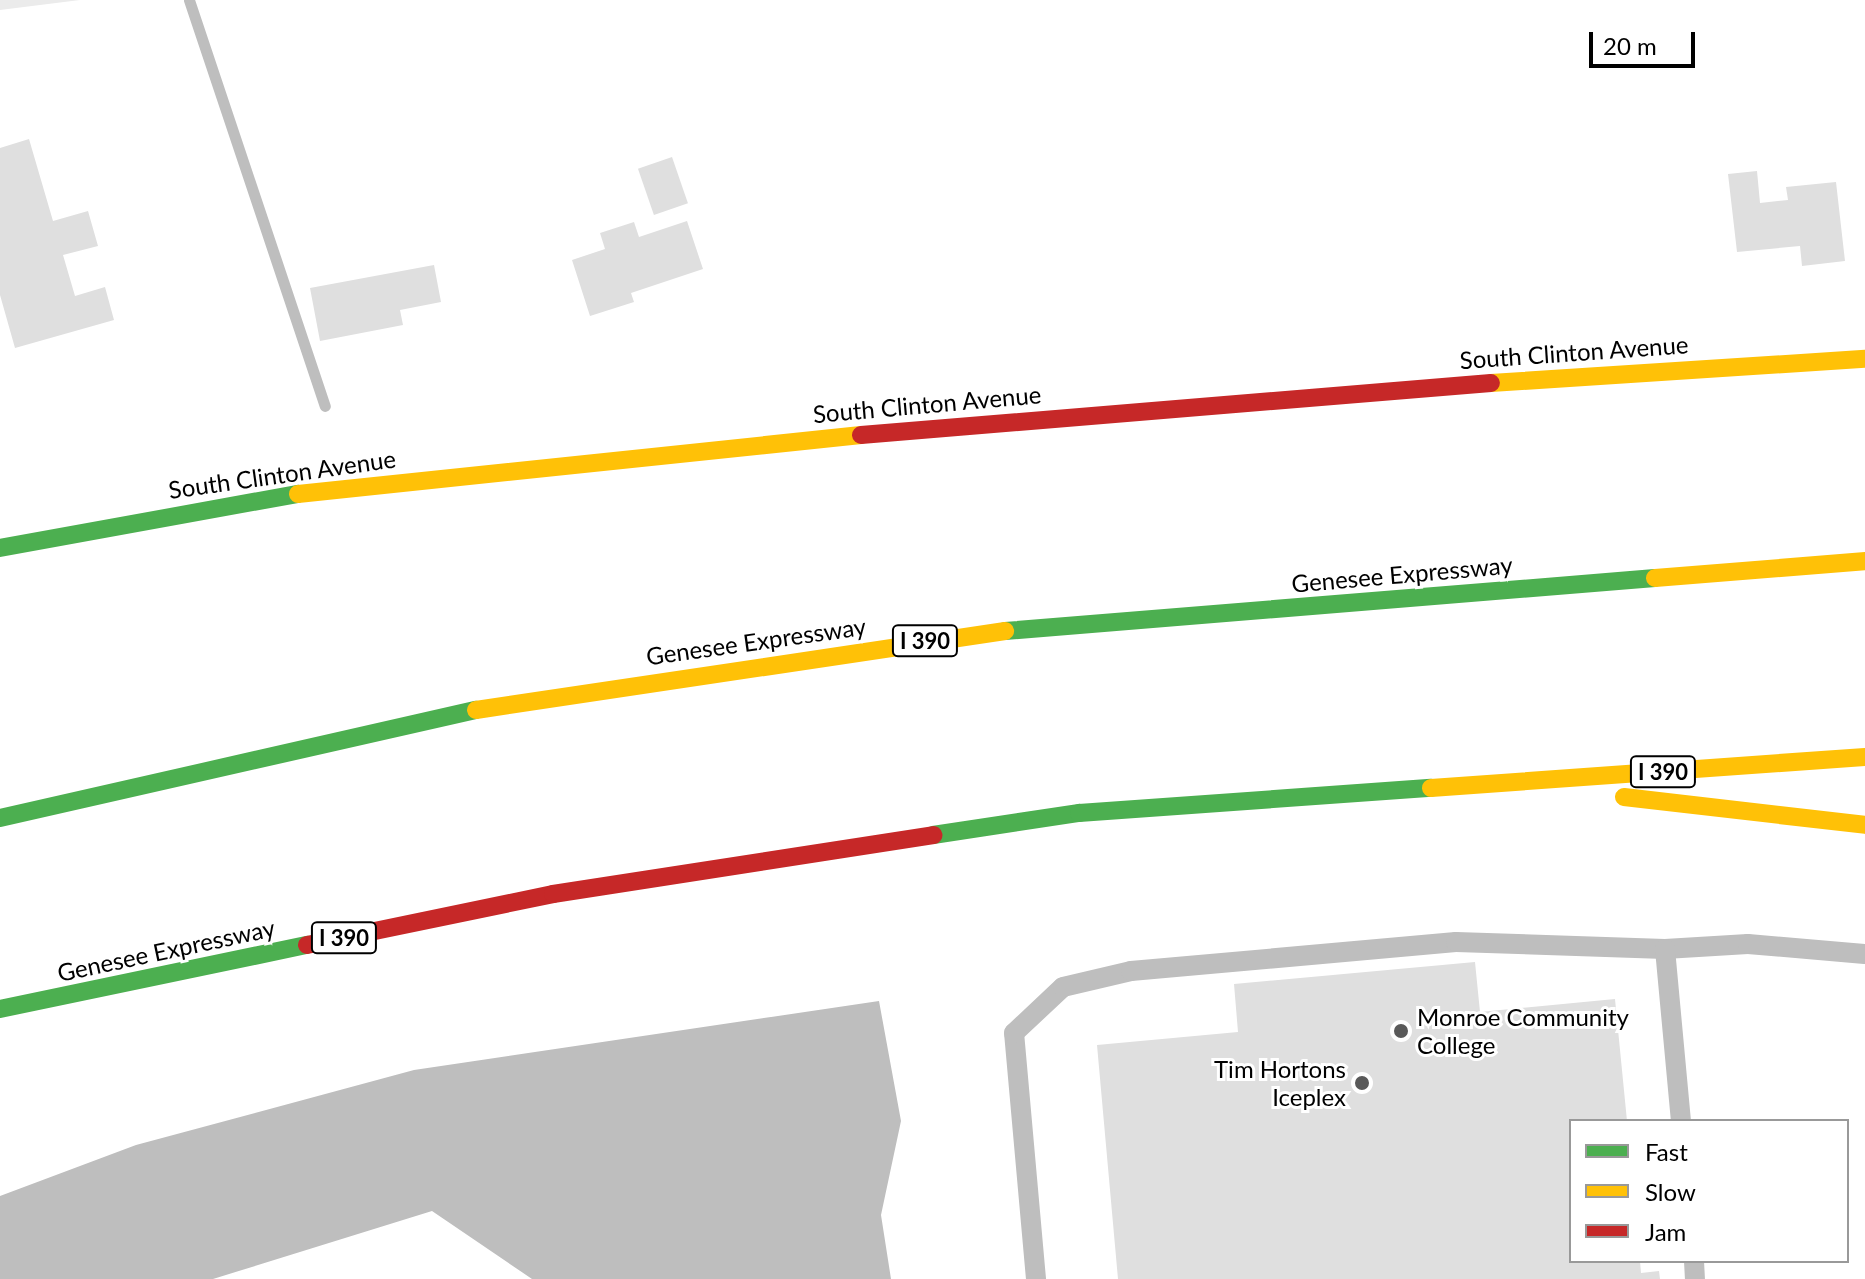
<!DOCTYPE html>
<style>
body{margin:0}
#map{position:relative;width:1865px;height:1279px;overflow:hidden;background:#fff;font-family:Lato,sans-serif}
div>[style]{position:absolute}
.green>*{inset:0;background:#ebebeb}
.water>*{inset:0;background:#bebebe}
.stream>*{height:11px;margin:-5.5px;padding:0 5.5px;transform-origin:5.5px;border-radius:5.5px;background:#bebebe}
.building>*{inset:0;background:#dfdfdf;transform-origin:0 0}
.lane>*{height:20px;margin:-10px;padding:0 10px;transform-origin:10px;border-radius:10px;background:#bebebe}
.fast>*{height:18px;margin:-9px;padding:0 9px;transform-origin:9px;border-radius:9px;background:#4caf50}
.slow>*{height:18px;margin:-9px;padding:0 9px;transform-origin:9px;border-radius:9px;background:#ffc107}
.jam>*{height:18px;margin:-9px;padding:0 9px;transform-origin:9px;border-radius:9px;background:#c62828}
.dots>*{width:22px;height:22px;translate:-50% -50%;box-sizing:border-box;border:4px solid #fff;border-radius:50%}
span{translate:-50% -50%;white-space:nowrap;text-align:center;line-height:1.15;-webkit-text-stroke:6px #fff;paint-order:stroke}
.shield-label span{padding:2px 6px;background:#fff;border:2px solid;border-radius:6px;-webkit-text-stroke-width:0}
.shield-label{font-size:22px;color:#000;font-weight:700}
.street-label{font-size:24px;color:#000}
.poi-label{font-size:24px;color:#000}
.left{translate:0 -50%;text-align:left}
.right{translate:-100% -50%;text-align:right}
.legend{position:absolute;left:1569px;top:1119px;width:280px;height:144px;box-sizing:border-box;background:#fff;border:2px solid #999;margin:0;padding:10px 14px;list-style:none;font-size:24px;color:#000}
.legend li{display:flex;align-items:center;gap:16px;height:40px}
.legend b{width:40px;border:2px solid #999}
.scale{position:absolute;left:1589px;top:32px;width:106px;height:36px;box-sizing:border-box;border:4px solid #000;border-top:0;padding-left:10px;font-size:24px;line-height:28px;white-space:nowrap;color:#000;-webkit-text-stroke:6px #fff;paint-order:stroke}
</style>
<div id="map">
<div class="green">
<i style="clip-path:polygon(0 0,80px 0,0 10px)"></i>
</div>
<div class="water">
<i style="clip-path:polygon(879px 1001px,901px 1121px,881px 1215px,891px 1279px,532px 1279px,432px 1211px,213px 1279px,0 1279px,0 1196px,136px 1145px,414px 1070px)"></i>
</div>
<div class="stream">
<i style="left:189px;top:0;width:428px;rotate:71.5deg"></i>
</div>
<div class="building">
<i style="clip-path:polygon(29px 139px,53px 221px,88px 211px,98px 246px,63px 255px,75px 296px,105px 287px,114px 320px,15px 348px,0 295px,0 148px)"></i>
<i style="left:672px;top:157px;width:49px;height:36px;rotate:71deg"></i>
<i style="clip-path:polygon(1757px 171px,1760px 203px,1788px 200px,1786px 187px,1836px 182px,1845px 261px,1802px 266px,1800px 246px,1737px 252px,1728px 174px)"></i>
<i style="clip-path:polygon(687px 221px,703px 269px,631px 293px,634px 302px,590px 316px,572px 260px,605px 249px,600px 233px,634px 222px,639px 237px)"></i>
<i style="clip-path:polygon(434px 265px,441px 302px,400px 310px,403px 325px,320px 341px,310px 288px)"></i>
<i style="clip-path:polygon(1475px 962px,1480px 1012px,1615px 999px,1627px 1121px,1571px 1121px,1571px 1261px,1640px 1261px,1641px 1273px,1659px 1271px,1660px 1279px,1118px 1279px,1097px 1045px,1238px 1032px,1234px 984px)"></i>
</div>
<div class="lane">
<i style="left:1665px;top:949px;width:83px;rotate:-3.4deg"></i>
<i style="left:1748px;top:944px;width:117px;rotate:4.9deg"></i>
<i style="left:1694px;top:1261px;width:18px;rotate:87deg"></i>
<i style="left:1036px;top:1279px;width:247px;rotate:-95.1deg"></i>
<i style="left:1014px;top:1033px;width:67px;rotate:-43.2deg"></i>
<i style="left:1063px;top:987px;width:70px;rotate:-13.2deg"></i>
<i style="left:1131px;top:971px;width:326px;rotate:-5.1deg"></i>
<i style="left:1456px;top:942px;width:209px;rotate:1.9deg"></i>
<i style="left:1665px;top:949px;width:173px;rotate:84.7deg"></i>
</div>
<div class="fast">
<i style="left:0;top:548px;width:303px;rotate:-10.3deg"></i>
<i style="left:1005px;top:631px;width:652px;rotate:-4.66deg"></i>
<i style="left:0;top:818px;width:488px;rotate:-12.8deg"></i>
<i style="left:933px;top:835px;width:148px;rotate:-8.6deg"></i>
<i style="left:1079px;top:813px;width:353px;rotate:-4.1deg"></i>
<i style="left:0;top:1009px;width:314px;rotate:-11.8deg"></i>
</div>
<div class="slow">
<i style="left:1491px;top:383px;width:375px;rotate:-3.7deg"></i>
<i style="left:298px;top:494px;width:566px;rotate:-5.98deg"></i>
<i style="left:1655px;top:578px;width:211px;rotate:-4.6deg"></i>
<i style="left:476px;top:710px;width:535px;rotate:-8.49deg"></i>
<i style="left:1431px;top:788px;width:435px;rotate:-4.1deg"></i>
<i style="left:1624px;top:797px;width:243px;rotate:6.6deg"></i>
</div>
<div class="jam">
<i style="left:861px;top:435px;width:632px;rotate:-4.72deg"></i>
<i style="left:307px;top:945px;width:251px;rotate:-11.7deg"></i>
<i style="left:553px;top:894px;width:385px;rotate:-8.8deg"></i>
</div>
<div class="dots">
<i style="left:1401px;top:1031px;background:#595959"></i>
<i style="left:1362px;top:1083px;background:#595959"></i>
</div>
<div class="shield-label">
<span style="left:925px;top:641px">I 390</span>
<span style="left:1663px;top:772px">I 390</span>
<span style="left:344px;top:938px">I 390</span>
</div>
<div class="street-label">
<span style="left:1574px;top:352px;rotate:-4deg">South Clinton Avenue</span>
<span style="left:927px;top:404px;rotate:-5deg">South Clinton Avenue</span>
<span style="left:282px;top:474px;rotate:-8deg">South Clinton Avenue</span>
<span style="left:1402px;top:574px;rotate:-5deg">Genesee Expressway</span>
<span style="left:756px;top:641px;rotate:-8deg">Genesee Expressway</span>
<span style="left:166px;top:950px;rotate:-12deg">Genesee Expressway</span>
</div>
<div class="poi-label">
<span class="left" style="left:1417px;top:1031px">Monroe Community<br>College</span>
<span class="right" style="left:1346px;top:1083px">Tim Hortons<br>Iceplex</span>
</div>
<ul class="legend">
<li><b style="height:10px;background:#4caf50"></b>Fast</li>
<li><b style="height:10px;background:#ffc107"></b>Slow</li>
<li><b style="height:10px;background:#c62828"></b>Jam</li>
</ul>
<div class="scale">20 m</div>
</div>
